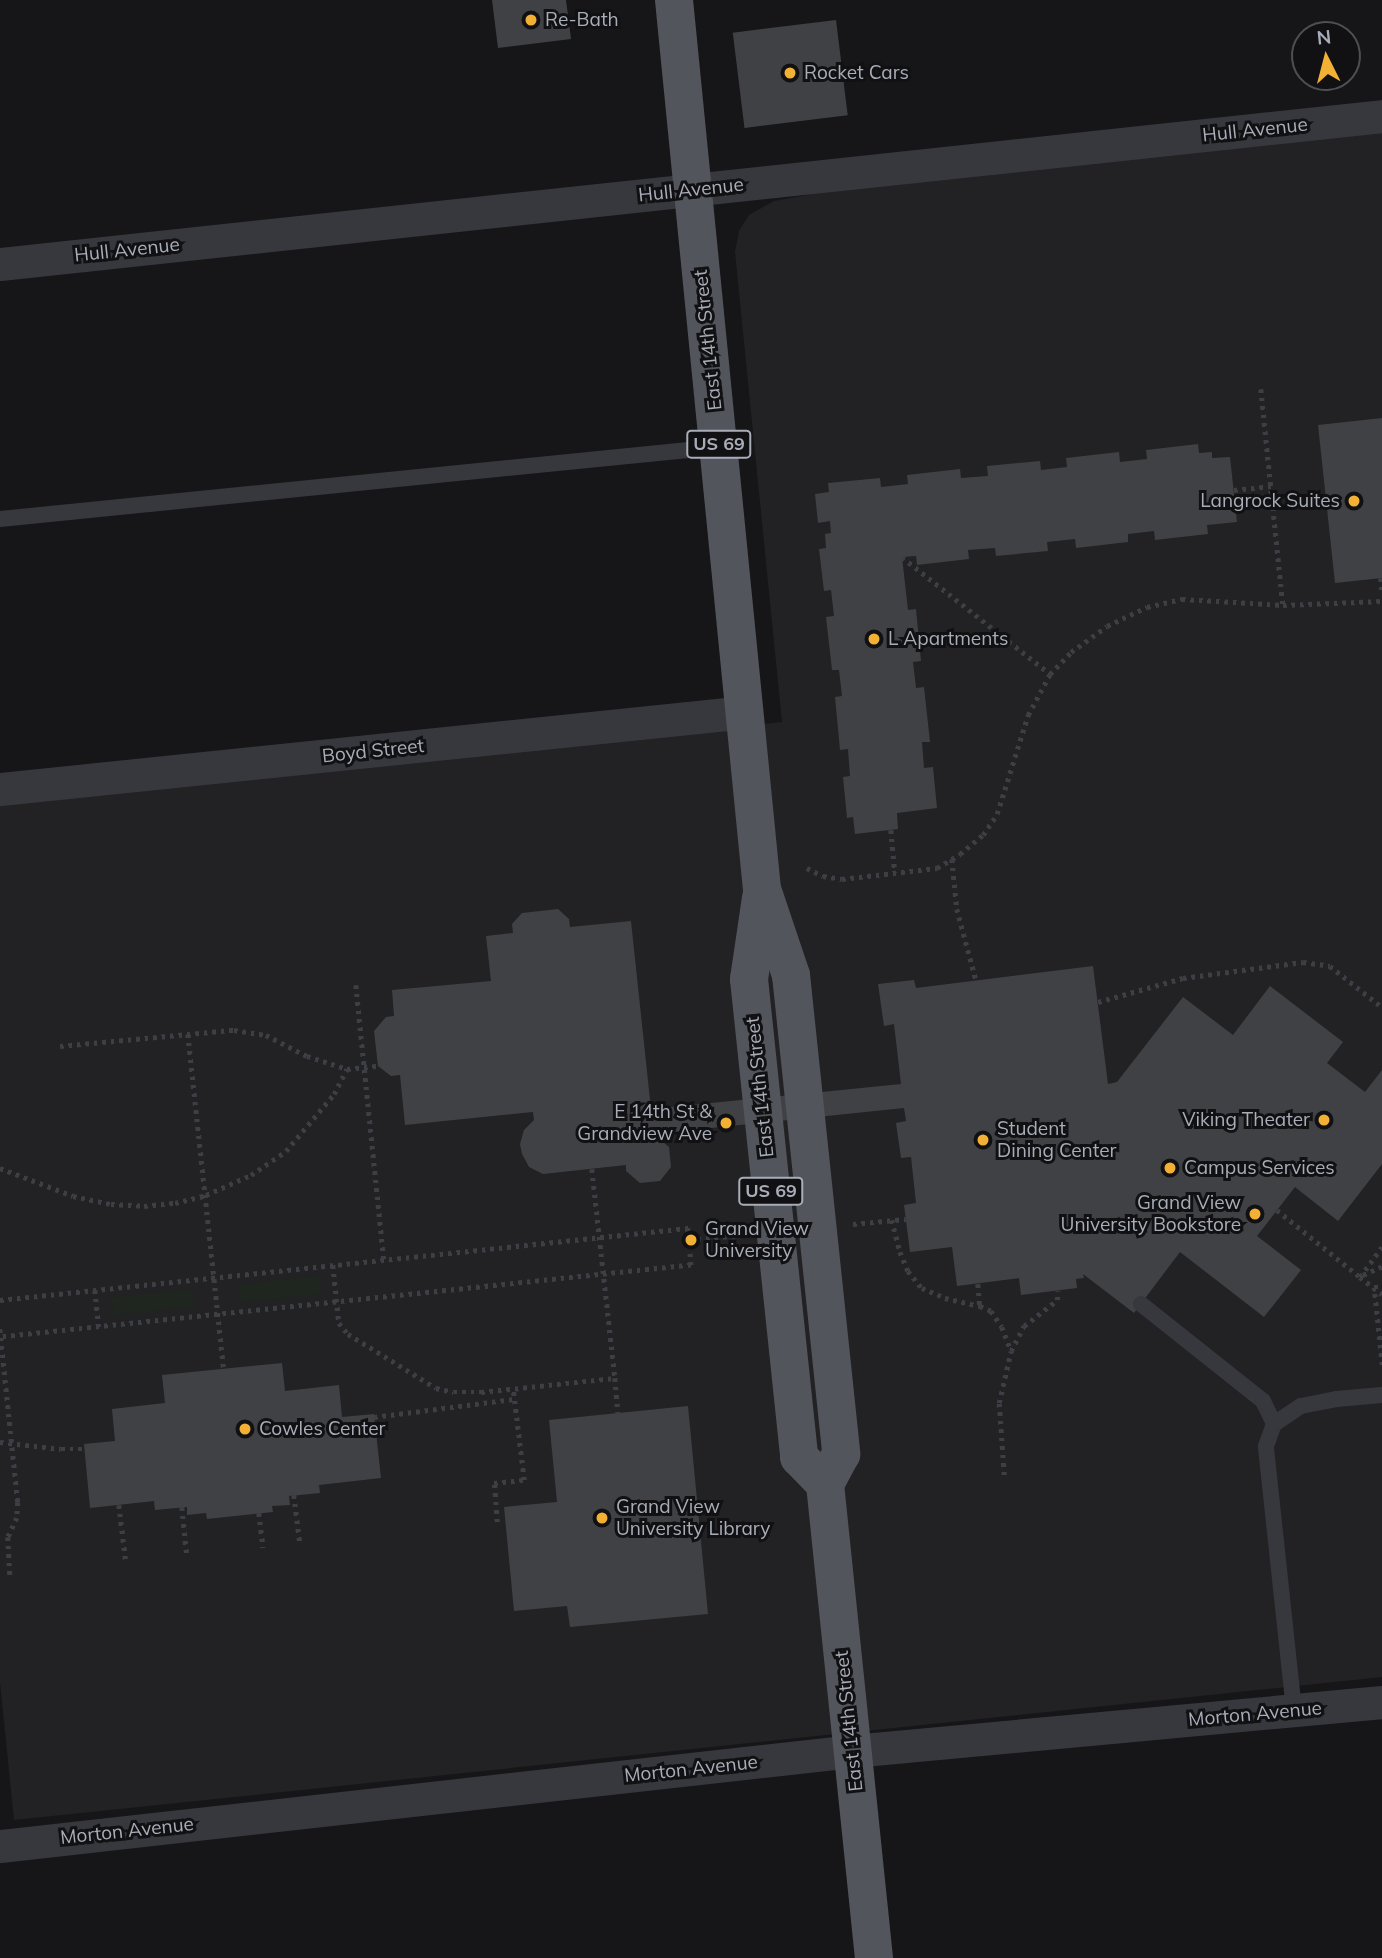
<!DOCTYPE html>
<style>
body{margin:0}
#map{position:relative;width:1382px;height:1958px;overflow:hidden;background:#161618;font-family:Mulish,sans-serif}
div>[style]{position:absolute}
.built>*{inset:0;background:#222225}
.green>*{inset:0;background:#1e261f;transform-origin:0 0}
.building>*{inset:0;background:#404145;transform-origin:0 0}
.path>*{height:4.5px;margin-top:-2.25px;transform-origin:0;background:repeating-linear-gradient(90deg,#3d3f44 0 3.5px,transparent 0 8.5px)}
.lane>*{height:16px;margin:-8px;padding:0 8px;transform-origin:8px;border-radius:8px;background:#37383d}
.street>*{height:33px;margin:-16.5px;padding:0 16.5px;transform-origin:16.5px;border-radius:16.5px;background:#37383d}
.primary>*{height:38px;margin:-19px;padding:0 19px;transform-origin:19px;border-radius:19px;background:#53555c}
.dots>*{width:19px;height:19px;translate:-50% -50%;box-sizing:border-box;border:4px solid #111113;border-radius:50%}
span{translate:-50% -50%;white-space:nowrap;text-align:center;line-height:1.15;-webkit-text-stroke:6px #111113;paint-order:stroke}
.shield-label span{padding:2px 5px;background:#111113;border:2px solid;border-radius:5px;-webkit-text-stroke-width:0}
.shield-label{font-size:18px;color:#a8adb8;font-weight:700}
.poi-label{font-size:19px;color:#a8adb8}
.left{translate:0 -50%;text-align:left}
.right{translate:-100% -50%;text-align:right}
.street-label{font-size:19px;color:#a8adb8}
.north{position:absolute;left:1291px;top:21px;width:70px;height:70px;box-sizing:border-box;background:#111113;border:2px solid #4d4f55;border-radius:50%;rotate:354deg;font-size:19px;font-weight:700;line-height:28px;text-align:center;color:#a8adb8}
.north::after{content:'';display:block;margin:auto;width:24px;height:32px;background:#f2b134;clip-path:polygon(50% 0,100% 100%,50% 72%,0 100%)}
</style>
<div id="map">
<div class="built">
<i style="clip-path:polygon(1382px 130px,1382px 1677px,14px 1820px,0 1682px,0 804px,782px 722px,735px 252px,739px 231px,749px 215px,774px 201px,841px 189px)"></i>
</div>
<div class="green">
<i style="left:319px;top:1276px;width:18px;height:81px;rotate:84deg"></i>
<i style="left:192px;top:1289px;width:18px;height:81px;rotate:84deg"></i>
</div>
<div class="building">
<i style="clip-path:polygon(492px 0,566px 0,571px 39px,498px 48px)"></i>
<i style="left:836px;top:20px;width:96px;height:104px;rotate:83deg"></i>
<i style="clip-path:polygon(1382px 418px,1382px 578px,1335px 583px,1318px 425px)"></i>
<i style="clip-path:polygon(1198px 444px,1199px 453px,1212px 452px,1212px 458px,1230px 457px,1237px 522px,1207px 525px,1208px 534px,1155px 540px,1154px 531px,1128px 534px,1128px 542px,1076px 548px,1075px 539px,1047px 542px,1048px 551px,996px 556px,995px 548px,968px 550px,969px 559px,917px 565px,916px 556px,902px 557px,908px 610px,916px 609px,921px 661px,913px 662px,916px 688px,924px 687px,930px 742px,922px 742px,924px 768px,933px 767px,937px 808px,897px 813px,898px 829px,855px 834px,853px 817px,847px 818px,843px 777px,850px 776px,848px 749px,840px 750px,835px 697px,842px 696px,839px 670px,832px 670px,826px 617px,834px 616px,831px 590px,824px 591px,819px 549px,826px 548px,825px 534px,831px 533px,830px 521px,818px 523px,815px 494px,829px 492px,828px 483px,880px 478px,881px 487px,908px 484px,907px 475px,960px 469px,961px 478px,988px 476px,987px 466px,1040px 461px,1041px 470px,1067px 467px,1066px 458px,1119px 452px,1120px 462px,1147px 459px,1146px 450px)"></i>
<i style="clip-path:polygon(558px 909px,569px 919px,570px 927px,631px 921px,651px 1109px,901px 1084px,894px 1024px,884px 1026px,878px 984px,914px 980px,916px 988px,1093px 966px,1108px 1084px,1117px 1082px,1183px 997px,1233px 1035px,1270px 986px,1343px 1042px,1327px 1063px,1365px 1092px,1382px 1070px,1382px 1164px,1338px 1221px,1295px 1187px,1257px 1236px,1301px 1270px,1264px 1317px,1180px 1252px,1134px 1313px,1083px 1274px,1084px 1278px,1076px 1279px,1077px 1288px,1021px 1295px,1019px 1278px,957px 1286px,952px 1247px,910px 1252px,904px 1205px,916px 1203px,911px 1157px,901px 1158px,896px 1123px,906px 1121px,904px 1108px,653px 1134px,669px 1147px,671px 1167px,660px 1181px,640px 1183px,626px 1171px,626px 1165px,543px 1174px,529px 1167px,522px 1154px,520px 1144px,524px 1130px,534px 1120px,533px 1112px,405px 1125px,400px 1075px,391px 1076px,378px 1066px,374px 1031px,386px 1017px,394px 1016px,392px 990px,491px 981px,486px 936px,513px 933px,512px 924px,522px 913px)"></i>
<i style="clip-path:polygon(282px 1363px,285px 1391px,339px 1385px,342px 1417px,374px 1414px,381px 1478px,319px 1485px,320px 1493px,289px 1496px,290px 1505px,272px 1506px,273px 1512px,207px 1519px,206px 1513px,187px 1515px,187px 1507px,155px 1510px,154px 1501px,90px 1508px,84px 1444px,115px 1441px,112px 1409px,165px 1403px,162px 1375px)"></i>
<i style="clip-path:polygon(688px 1406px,708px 1614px,570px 1627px,567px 1606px,514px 1611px,504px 1507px,557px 1502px,549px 1420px)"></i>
</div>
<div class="path">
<i style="left:1261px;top:389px;width:217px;rotate:84.2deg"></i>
<i style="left:1234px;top:490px;width:37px;rotate:-6deg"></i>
<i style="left:902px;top:557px;width:189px;rotate:38.3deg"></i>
<i style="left:1381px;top:578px;width:14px;rotate:86deg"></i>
<i style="left:891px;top:830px;width:43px;rotate:84.7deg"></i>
<i style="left:952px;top:859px;width:50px;rotate:84.3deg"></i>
<i style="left:957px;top:909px;width:73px;rotate:75deg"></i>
<i style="left:807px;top:868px;width:18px;rotate:27deg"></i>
<i style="left:823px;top:876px;width:19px;rotate:9deg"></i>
<i style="left:842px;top:879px;width:96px;rotate:-6.6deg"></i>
<i style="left:937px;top:868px;width:27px;rotate:-31deg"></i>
<i style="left:960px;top:854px;width:30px;rotate:-40deg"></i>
<i style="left:983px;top:835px;width:25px;rotate:-56deg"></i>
<i style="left:997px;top:814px;width:104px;rotate:-72.6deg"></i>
<i style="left:1028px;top:715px;width:47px;rotate:-61.8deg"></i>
<i style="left:1050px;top:674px;width:30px;rotate:-46deg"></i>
<i style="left:1071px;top:652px;width:44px;rotate:-35.8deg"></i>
<i style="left:1107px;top:626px;width:44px;rotate:-25.4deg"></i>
<i style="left:1147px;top:607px;width:36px;rotate:-13deg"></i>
<i style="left:1182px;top:599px;width:101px;rotate:3.4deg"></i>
<i style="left:1283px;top:605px;width:99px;rotate:-2.3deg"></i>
<i style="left:356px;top:985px;width:276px;rotate:84.2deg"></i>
<i style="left:1098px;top:1002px;width:88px;rotate:-15.8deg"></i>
<i style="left:1183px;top:978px;width:121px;rotate:-7.6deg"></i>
<i style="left:1303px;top:962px;width:27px;rotate:8deg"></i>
<i style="left:1330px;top:966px;width:66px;rotate:38.3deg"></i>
<i style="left:188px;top:1034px;width:337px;rotate:83.9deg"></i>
<i style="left:60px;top:1046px;width:175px;rotate:-5.3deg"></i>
<i style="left:234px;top:1030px;width:32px;rotate:9deg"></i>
<i style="left:266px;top:1035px;width:46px;rotate:27.1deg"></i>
<i style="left:307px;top:1056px;width:42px;rotate:18deg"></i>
<i style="left:347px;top:1069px;width:31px;rotate:-6deg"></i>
<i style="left:0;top:1168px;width:78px;rotate:21deg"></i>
<i style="left:73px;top:1196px;width:39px;rotate:12deg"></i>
<i style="left:111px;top:1204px;width:33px;rotate:3deg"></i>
<i style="left:144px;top:1206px;width:31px;rotate:-6deg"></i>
<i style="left:175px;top:1203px;width:32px;rotate:-14deg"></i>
<i style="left:206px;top:1195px;width:49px;rotate:-24deg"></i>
<i style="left:251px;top:1175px;width:42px;rotate:-34.4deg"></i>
<i style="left:286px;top:1151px;width:75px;rotate:-49.9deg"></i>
<i style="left:334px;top:1094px;width:28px;rotate:-63deg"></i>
<i style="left:592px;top:1169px;width:210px;rotate:83.7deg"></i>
<i style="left:1277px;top:1210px;width:107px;rotate:38.9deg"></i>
<i style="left:1360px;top:1277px;width:37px;rotate:-54deg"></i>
<i style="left:892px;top:1220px;width:33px;rotate:76deg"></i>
<i style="left:900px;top:1252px;width:21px;rotate:67deg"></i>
<i style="left:908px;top:1271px;width:22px;rotate:51deg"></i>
<i style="left:922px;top:1288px;width:25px;rotate:23deg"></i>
<i style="left:945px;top:1298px;width:36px;rotate:13deg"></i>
<i style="left:853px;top:1224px;width:53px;rotate:-5.4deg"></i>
<i style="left:689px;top:1240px;width:51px;rotate:-5.6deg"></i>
<i style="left:333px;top:1265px;width:58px;rotate:84.1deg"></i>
<i style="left:339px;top:1323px;width:14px;rotate:51deg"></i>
<i style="left:348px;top:1334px;width:103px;rotate:31.5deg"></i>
<i style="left:436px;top:1388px;width:18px;rotate:13deg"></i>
<i style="left:454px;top:1392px;width:27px"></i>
<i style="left:481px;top:1392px;width:135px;rotate:-6deg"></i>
<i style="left:615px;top:1378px;width:35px;rotate:85deg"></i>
<i style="left:1382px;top:1267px;width:24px;rotate:156deg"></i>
<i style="left:1360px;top:1277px;width:28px;rotate:38deg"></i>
<i style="left:978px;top:1284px;width:22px;rotate:85deg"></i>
<i style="left:980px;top:1306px;width:12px;rotate:24deg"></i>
<i style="left:991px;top:1311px;width:19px;rotate:55deg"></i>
<i style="left:1002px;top:1327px;width:25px;rotate:69deg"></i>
<i style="left:95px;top:1290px;width:37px;rotate:84deg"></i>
<i style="left:0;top:1300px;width:692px;rotate:-5.97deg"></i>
<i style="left:688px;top:1228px;width:37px;rotate:85deg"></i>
<i style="left:691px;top:1265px;width:695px;rotate:174.05deg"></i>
<i style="left:0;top:1329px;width:174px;rotate:84.1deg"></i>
<i style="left:18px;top:1502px;width:16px;rotate:94deg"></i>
<i style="left:17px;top:1518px;width:21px;rotate:115deg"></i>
<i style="left:8px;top:1537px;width:38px;rotate:87deg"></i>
<i style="left:1382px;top:1365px;width:78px;rotate:-95.9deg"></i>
<i style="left:1374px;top:1287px;width:8px"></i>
<i style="left:374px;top:1417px;width:142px;rotate:-7.3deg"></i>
<i style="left:0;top:1442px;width:61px;rotate:6.5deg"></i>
<i style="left:61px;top:1449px;width:23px"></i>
<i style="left:1004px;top:1475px;width:72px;rotate:-94deg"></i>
<i style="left:999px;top:1403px;width:53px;rotate:-77deg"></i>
<i style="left:1011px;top:1351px;width:28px;rotate:-63deg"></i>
<i style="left:1024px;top:1326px;width:42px;rotate:-38.2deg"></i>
<i style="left:1057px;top:1300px;width:9px;rotate:-84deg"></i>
<i style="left:294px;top:1495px;width:48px;rotate:82.9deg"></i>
<i style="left:119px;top:1505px;width:57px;rotate:83deg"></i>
<i style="left:182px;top:1507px;width:49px;rotate:84.2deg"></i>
<i style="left:259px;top:1513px;width:35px;rotate:83deg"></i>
<i style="left:497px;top:1522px;width:39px;rotate:-94deg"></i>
<i style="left:494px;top:1483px;width:30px;rotate:-6deg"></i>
<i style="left:524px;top:1480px;width:92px;rotate:-96.9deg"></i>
</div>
<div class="lane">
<i style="left:0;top:519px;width:722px;rotate:-5.73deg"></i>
<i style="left:1141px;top:1304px;width:156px;rotate:38.5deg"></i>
<i style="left:1263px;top:1401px;width:25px;rotate:64deg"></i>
<i style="left:1294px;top:1710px;width:265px;rotate:-96.1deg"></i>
<i style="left:1266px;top:1446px;width:23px;rotate:-70deg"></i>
<i style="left:1274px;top:1424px;width:32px;rotate:-34deg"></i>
<i style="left:1301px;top:1406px;width:37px;rotate:-11deg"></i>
<i style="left:1337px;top:1399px;width:45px;rotate:-5.1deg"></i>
</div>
<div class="street">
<i style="left:0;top:264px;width:1390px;rotate:-6.11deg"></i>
<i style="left:0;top:789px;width:750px;rotate:-5.89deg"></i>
<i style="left:0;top:1846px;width:857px;rotate:-6.36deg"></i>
<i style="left:852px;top:1751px;width:532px;rotate:-5.28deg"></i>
</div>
<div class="primary">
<i style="left:674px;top:0;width:893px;rotate:84.35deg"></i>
<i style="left:762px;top:889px;width:91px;rotate:71.4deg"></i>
<i style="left:791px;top:975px;width:482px;rotate:84deg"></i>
<i style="left:841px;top:1454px;width:34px;rotate:118deg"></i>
<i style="left:825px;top:1484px;width:477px;rotate:84.1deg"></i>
<i style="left:761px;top:898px;width:82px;rotate:98.4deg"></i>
<i style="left:749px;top:979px;width:481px;rotate:84deg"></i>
<i style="left:799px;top:1457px;width:37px;rotate:46deg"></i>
</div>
<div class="dots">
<i style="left:531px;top:20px;background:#f2b134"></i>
<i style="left:790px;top:73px;background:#f2b134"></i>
<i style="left:1354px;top:501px;background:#f2b134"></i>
<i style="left:874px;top:639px;background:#f2b134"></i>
<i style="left:1324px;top:1120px;background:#f2b134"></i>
<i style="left:726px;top:1123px;background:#f2b134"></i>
<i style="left:983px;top:1140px;background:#f2b134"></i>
<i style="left:1170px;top:1168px;background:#f2b134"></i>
<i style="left:1255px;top:1214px;background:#f2b134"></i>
<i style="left:691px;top:1240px;background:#f2b134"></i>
<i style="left:245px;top:1429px;background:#f2b134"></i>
<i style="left:602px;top:1518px;background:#f2b134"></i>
</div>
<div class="shield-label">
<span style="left:719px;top:444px">US 69</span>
<span style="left:771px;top:1191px">US 69</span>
</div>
<div class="poi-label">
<span class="left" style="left:545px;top:20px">Re-Bath</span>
<span class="left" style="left:804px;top:73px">Rocket Cars</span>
<span class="right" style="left:1340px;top:501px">Langrock Suites</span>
<span class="left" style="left:888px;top:639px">L Apartments</span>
<span class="right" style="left:712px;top:1123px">E 14th St &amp;<br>Grandview Ave</span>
<span class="right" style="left:1310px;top:1120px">Viking Theater</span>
<span class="left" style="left:997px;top:1140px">Student<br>Dining Center</span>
<span class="left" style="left:1184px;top:1168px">Campus Services</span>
<span class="right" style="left:1241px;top:1214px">Grand View<br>University Bookstore</span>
<span class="left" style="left:705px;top:1240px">Grand View<br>University</span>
<span class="left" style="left:259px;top:1429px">Cowles Center</span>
<span class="left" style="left:616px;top:1518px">Grand View<br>University Library</span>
</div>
<div class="street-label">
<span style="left:1255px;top:130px;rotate:-6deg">Hull Avenue</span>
<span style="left:691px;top:190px;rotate:-6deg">Hull Avenue</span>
<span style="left:127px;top:250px;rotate:-6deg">Hull Avenue</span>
<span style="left:708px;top:340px;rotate:-96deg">East 14th Street</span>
<span style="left:373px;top:751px;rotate:-6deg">Boyd Street</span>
<span style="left:760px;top:1087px;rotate:-96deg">East 14th Street</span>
<span style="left:1255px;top:1714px;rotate:-5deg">Morton Avenue</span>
<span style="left:849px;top:1721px;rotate:-96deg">East 14th Street</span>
<span style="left:691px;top:1769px;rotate:-6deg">Morton Avenue</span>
<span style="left:127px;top:1831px;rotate:-6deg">Morton Avenue</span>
</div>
<div class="north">N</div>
</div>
